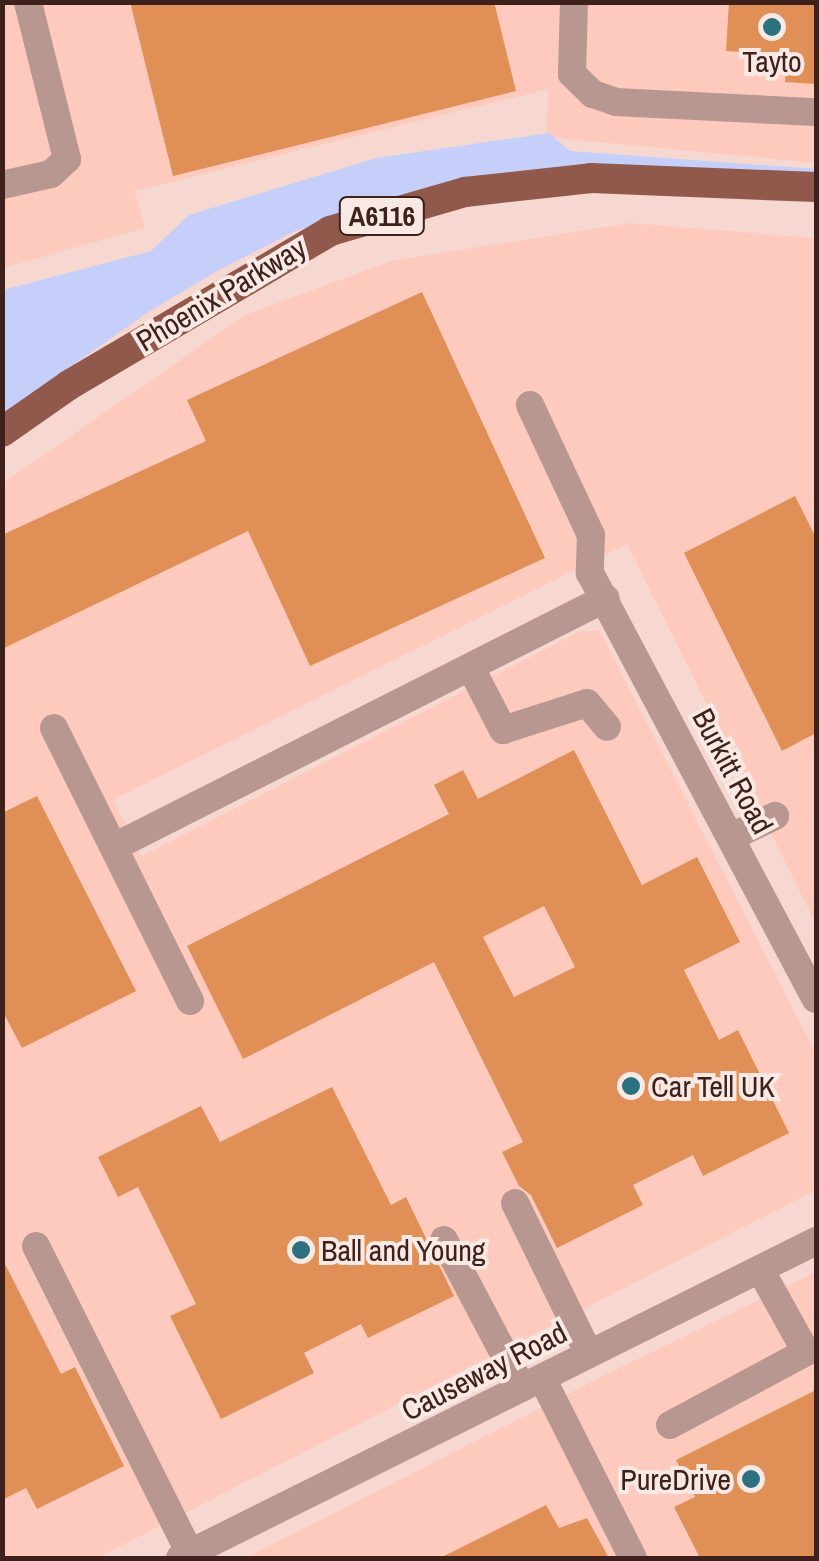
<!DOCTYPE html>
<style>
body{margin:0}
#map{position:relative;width:819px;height:1561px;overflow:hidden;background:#f7d8d0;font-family:"Archivo Narrow",sans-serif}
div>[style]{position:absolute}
.built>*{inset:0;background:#fdcabd}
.green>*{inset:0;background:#c5cffa}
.building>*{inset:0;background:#e08f56}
.minor>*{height:28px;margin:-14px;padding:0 14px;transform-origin:14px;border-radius:14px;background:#b7978f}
.major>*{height:30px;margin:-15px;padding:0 15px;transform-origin:15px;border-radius:15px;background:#91594b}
.dots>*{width:28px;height:28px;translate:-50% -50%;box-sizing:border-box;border:5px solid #f9e9e5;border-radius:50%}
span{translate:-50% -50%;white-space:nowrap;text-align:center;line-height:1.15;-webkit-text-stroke:8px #f9e9e5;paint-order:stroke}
.shield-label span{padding:2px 8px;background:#f9e9e5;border:2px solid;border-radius:8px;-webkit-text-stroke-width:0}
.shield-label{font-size:28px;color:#3d211a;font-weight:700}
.poi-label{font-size:30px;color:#3d211a}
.left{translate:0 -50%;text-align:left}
.right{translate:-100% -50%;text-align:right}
.street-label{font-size:30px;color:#3d211a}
.frame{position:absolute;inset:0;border:5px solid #3d211a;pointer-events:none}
</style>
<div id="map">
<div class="built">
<i style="clip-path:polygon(3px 3px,816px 3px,816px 163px,546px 137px,548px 89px,135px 191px,145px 228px,3px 268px)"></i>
<i style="clip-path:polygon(630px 223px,816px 238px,816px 924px,627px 544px,113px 800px,142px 856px,581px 631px,600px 631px,816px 1054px,816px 1190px,97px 1558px,3px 1558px,2px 484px,245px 315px,391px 261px)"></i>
<i style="clip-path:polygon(816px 1272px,816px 1558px,246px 1558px,605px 1375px)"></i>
</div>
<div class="green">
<i style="clip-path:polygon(549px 133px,570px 151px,816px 169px,816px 184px,406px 195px,295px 231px,219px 270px,150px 311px,3px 414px,3px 290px,151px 251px,189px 215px,376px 158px)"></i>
</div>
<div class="building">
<i style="clip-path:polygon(130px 2px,494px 2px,516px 91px,173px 176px)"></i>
<i style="clip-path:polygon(729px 2px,816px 2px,816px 84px,785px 82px,787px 55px,726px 51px)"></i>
<i style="clip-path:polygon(422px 292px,545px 558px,310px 666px,248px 531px,2px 649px,2px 535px,206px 441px,187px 400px)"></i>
<i style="clip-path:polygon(795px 496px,816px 538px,816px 733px,782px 751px,684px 553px)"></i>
<i style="clip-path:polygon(evenodd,574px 750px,642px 885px,697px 857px,740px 942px,684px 970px,719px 1040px,738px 1030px,789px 1133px,703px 1176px,693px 1155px,633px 1185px,643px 1205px,557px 1248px,531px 1195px,519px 1186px,502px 1152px,523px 1142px,434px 962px,243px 1059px,187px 946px,449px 814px,434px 785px,463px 770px,478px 799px,574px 750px,544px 906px,575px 967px,514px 997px,483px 937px,544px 906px)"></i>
<i style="clip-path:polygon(37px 796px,136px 991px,22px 1048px,2px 1010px,2px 813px)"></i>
<i style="clip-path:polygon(332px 1087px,391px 1205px,406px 1197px,454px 1296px,368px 1338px,361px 1324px,304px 1353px,314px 1373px,221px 1419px,170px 1316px,196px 1304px,138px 1187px,118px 1197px,98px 1157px,201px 1106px,220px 1142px)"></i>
<i style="clip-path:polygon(2px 1258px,61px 1374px,75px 1367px,124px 1466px,37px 1509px,26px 1488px,2px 1500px)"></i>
<i style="clip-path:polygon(816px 1390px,816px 1558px,700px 1558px,674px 1507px,695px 1497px,676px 1460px)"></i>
<i style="clip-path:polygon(546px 1505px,559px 1528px,587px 1518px,609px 1558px,440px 1558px)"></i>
</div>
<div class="minor">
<i style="left:574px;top:2px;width:72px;rotate:91.6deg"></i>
<i style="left:572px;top:74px;width:29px;rotate:44deg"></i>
<i style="left:593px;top:94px;width:24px;rotate:19deg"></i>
<i style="left:616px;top:102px;width:200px;rotate:2.9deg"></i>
<i style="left:2px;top:185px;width:50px;rotate:-12.7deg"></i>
<i style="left:51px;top:174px;width:22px;rotate:-43deg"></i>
<i style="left:67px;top:159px;width:162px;rotate:-104deg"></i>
<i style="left:530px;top:405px;width:144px;rotate:64.9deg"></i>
<i style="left:591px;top:535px;width:38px;rotate:92deg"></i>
<i style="left:590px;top:573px;width:482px;rotate:62.1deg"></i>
<i style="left:471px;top:668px;width:70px;rotate:62.7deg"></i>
<i style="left:503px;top:730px;width:88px;rotate:-17.8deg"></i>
<i style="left:587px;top:703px;width:31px;rotate:50deg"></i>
<i style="left:54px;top:728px;width:305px;rotate:63.5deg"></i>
<i style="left:731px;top:837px;width:49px;rotate:-25.5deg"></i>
<i style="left:114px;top:847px;width:551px;rotate:-26.84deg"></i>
<i style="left:515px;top:1203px;width:168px;rotate:63.9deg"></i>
<i style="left:444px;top:1240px;width:167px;rotate:62.2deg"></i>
<i style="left:36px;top:1246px;width:344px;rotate:63.4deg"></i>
<i style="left:542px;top:1378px;width:202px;rotate:63.2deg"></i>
<i style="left:670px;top:1425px;width:154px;rotate:-28.2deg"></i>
<i style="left:806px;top:1352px;width:95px;rotate:-119deg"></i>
<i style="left:180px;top:1558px;width:711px;rotate:-26.49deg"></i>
</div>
<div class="major">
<i style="left:2px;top:432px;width:82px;rotate:-35deg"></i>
<i style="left:69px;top:385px;width:303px;rotate:-30.5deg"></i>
<i style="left:330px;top:231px;width:141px;rotate:-16.1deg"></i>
<i style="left:465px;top:192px;width:127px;rotate:-6.3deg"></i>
<i style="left:591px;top:178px;width:225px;rotate:2.3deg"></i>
</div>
<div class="dots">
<i style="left:772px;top:27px;background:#2c7180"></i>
<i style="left:631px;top:1086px;background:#2c7180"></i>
<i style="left:301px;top:1250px;background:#2c7180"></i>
<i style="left:751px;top:1479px;background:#2c7180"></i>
</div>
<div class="shield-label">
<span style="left:382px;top:216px">A6116</span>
</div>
<div class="poi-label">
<span style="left:772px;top:61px">Tayto</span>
<span class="left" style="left:651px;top:1086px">Car Tell UK</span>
<span class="left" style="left:321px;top:1250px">Ball and Young</span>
<span class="right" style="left:731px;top:1479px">PureDrive</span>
</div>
<div class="street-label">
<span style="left:221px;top:294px;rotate:-31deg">Phoenix Parkway</span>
<span style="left:733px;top:771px;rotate:62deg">Burkitt Road</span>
<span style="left:484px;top:1371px;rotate:-27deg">Causeway Road</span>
</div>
<div class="frame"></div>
</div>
